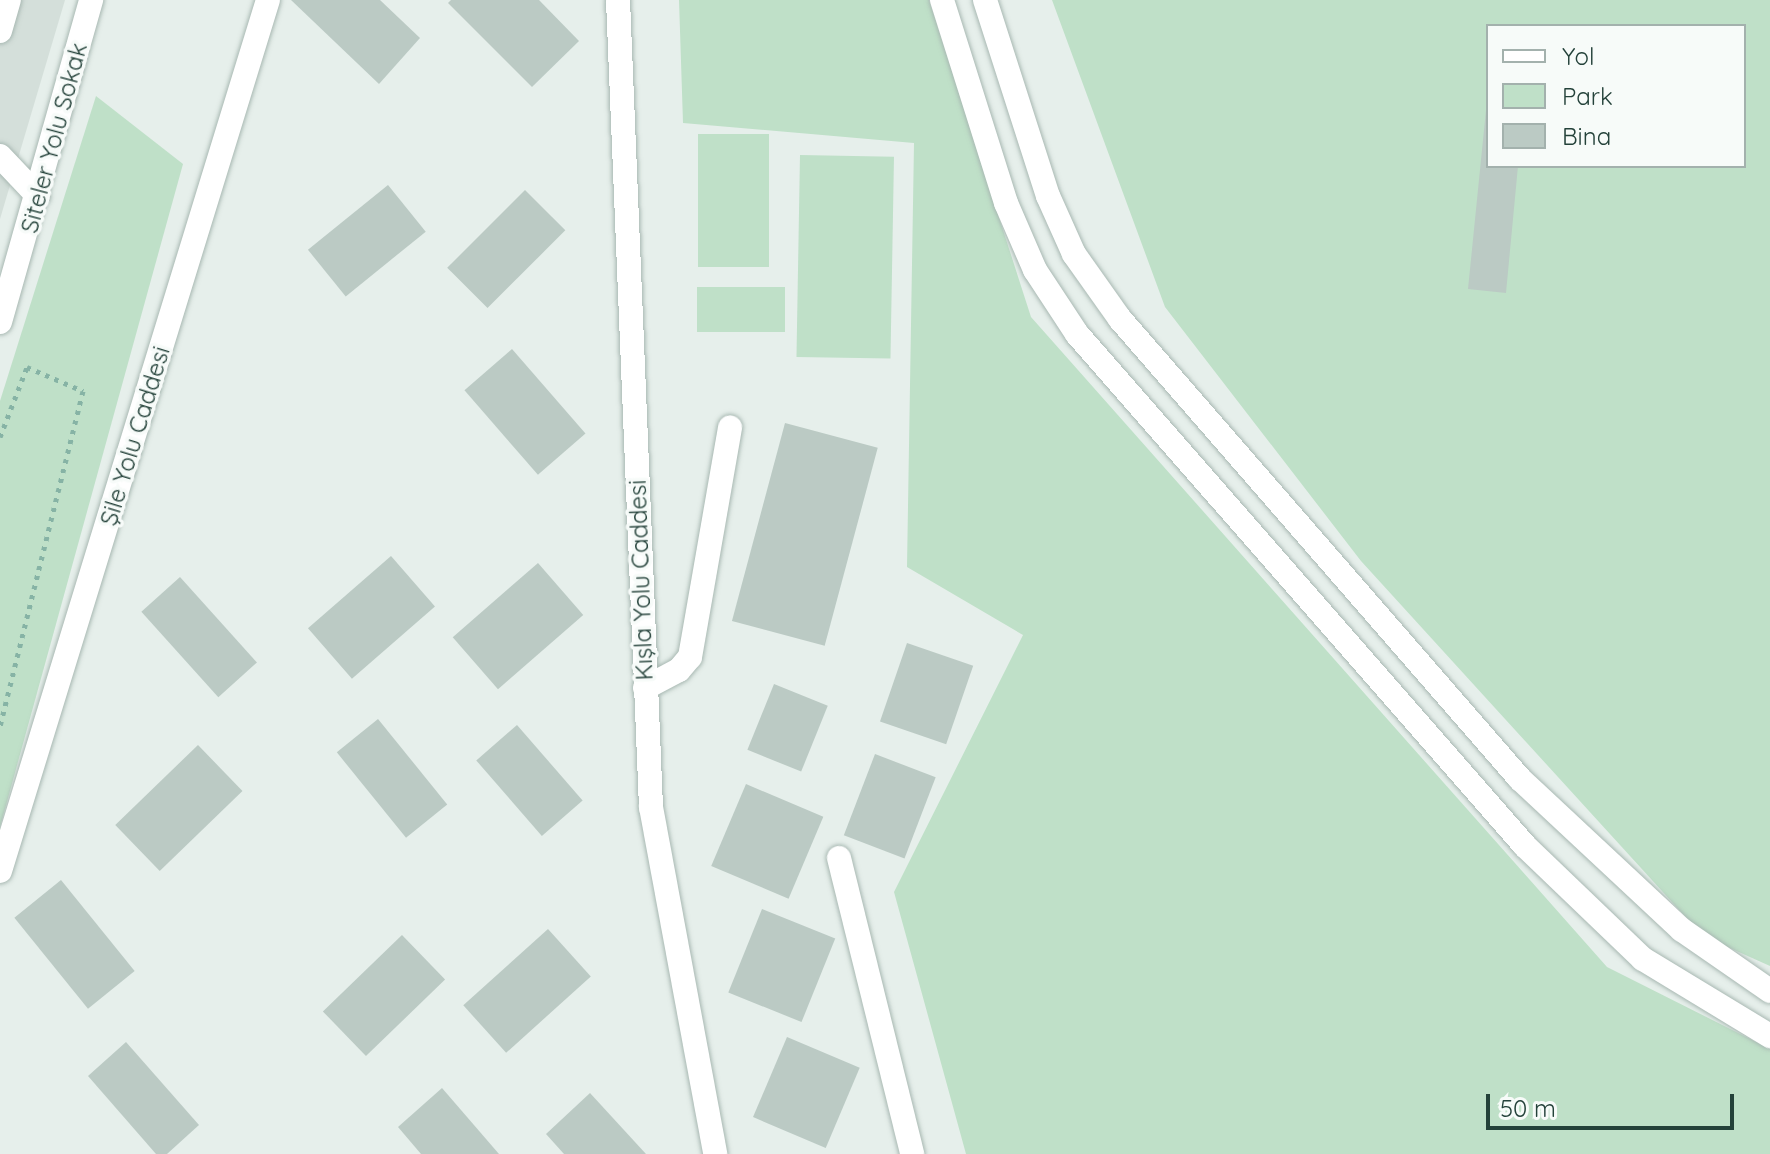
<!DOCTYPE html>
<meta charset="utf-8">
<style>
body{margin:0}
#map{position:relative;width:1770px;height:1154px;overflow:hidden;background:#e6efeb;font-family:Quicksand,sans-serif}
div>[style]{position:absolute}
.built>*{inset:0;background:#d4dfda}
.green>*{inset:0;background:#bfe0c8;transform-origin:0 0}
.building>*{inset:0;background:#bbcac4;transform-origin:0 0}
.path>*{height:5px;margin-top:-2.5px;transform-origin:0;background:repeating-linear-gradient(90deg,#86b3a5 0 4px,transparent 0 10px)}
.roads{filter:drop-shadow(0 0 2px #a8b8b2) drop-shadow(0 0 2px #a8b8b2)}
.minor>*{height:24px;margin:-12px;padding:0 12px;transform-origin:12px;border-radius:12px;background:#fff}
span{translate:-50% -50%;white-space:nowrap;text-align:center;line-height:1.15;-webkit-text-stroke:7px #f7fbf9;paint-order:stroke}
.street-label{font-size:24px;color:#24423a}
.legend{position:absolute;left:1486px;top:24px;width:260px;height:144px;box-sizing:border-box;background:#f7fbf9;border:2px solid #a3b1ad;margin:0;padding:10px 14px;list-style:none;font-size:24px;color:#24423a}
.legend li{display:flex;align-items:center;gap:16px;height:40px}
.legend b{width:40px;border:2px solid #a3b1ad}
.scale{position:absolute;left:1486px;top:1094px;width:248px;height:36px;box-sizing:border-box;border:4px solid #24423a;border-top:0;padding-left:10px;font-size:24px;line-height:28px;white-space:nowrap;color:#24423a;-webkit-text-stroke:6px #f7fbf9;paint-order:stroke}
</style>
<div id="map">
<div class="built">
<i style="clip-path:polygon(0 0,65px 0,0 219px)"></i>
</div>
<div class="green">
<i style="clip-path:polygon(679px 0,929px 0,1031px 317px,1607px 967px,1770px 1049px,1770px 1154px,966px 1154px,894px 892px,1023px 635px,907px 567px,914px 143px,683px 123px)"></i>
<i style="clip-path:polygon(evenodd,1052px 0,1770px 0,1770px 966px,1703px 936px,1361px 561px,1165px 307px,1052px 0,1488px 26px,1744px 26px,1744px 166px,1488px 166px,1488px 26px)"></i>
<i style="clip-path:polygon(96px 96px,183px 164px,0 827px,0 401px)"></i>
<i style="left:769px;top:134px;width:133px;height:71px;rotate:90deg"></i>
<i style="left:800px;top:155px;width:94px;height:202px;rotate:1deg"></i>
<i style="left:697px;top:287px;width:88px;height:45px"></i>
</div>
<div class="building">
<i style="clip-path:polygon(291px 0,380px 0,420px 38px,379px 84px)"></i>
<i style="clip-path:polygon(451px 0,539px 0,579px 41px,532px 87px,448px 3px)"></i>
<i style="clip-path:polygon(1486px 110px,1488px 166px,1518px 166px,1506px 293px,1468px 289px)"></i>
<i style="left:388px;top:185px;width:60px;height:103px;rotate:51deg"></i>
<i style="left:525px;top:190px;width:57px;height:110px;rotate:45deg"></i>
<i style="left:512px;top:349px;width:112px;height:63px;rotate:49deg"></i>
<i style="left:785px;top:423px;width:96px;height:205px;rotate:15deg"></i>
<i style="left:391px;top:556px;width:67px;height:110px;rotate:49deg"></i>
<i style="left:538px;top:563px;width:69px;height:113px;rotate:49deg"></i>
<i style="left:180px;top:577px;width:115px;height:52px;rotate:48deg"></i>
<i style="left:907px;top:643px;width:70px;height:83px;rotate:19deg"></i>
<i style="left:774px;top:684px;width:58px;height:71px;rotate:22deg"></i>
<i style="left:378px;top:719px;width:110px;height:53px;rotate:51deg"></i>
<i style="left:517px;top:725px;width:100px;height:54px;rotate:49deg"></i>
<i style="left:198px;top:745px;width:64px;height:115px;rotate:46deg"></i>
<i style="left:875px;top:754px;width:65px;height:87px;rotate:21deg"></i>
<i style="left:746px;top:784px;width:84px;height:89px;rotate:23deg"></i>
<i style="left:61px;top:880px;width:117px;height:60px;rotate:51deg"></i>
<i style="left:762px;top:909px;width:79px;height:90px;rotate:22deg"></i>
<i style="left:548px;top:929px;width:64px;height:114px;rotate:48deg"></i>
<i style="left:402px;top:935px;width:62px;height:110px;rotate:46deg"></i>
<i style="left:787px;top:1037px;width:79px;height:87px;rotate:23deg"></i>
<i style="clip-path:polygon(126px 1042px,199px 1125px,167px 1154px,156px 1154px,88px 1076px)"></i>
<i style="clip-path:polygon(442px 1088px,499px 1154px,421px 1154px,398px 1127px)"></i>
<i style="clip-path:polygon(590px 1093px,646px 1154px,564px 1154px,546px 1134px)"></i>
</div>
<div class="path">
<i style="left:0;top:437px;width:75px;rotate:-68.9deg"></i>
<i style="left:27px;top:367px;width:61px;rotate:23.2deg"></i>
<i style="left:83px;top:391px;width:345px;rotate:103.9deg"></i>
</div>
<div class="roads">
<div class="minor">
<i style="left:618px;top:0;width:808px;rotate:87.66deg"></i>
<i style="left:651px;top:807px;width:353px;rotate:79.5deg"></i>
<i style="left:942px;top:0;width:213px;rotate:72.5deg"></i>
<i style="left:1006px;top:203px;width:73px;rotate:66.6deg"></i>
<i style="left:1035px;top:270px;width:77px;rotate:56.7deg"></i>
<i style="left:1077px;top:334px;width:680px;rotate:48.81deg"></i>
<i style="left:1525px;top:846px;width:163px;rotate:43.8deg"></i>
<i style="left:1643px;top:959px;width:149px;rotate:31.2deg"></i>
<i style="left:985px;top:0;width:206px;rotate:72.2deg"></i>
<i style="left:1048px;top:196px;width:64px;rotate:65.9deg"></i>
<i style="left:1074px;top:254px;width:80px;rotate:54.7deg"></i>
<i style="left:1120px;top:319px;width:610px;rotate:48.99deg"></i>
<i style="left:1520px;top:779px;width:221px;rotate:43deg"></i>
<i style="left:1682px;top:930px;width:107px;rotate:34.7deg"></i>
<i style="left:0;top:31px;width:32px;rotate:-74deg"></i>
<i style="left:0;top:156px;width:55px;rotate:46.5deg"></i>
<i style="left:0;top:322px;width:335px;rotate:-74.2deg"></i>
<i style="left:645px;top:688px;width:38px;rotate:-28deg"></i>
<i style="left:679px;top:670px;width:17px;rotate:-50deg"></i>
<i style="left:690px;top:657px;width:233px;rotate:-80.1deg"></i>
<i style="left:839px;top:858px;width:305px;rotate:76.1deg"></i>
<i style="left:0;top:871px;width:911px;rotate:-72.9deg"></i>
</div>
</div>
<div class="street-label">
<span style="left:54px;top:138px;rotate:-75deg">Siteler Yolu Sokak</span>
<span style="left:135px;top:436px;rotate:-73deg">Şile Yolu Caddesi</span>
<span style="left:641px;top:580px;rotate:-92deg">Kışla Yolu Caddesi</span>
</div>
<ul class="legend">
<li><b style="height:10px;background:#fff"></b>Yol</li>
<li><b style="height:22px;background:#bfe0c8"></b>Park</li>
<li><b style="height:22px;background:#bbcac4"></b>Bina</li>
</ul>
<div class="scale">50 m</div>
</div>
